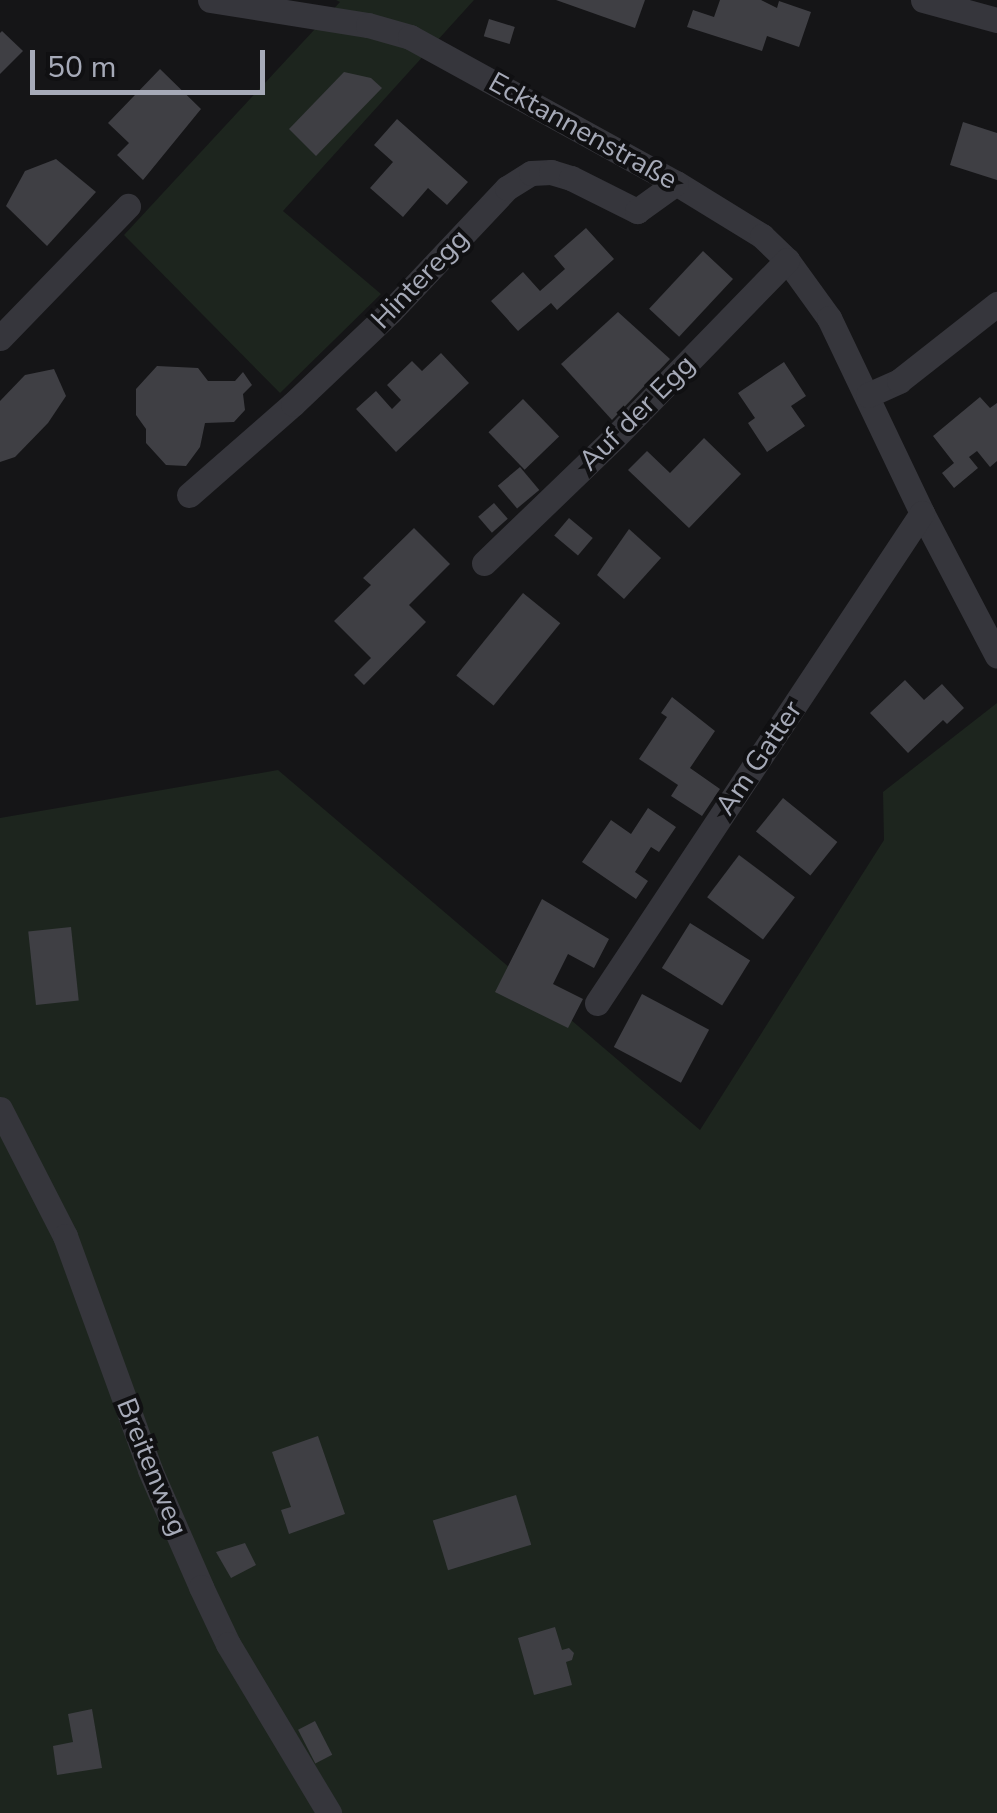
<!DOCTYPE html>
<meta charset="utf-8">
<style>
body{margin:0}
#map{position:relative;width:997px;height:1813px;overflow:hidden;background:#151517;font-family:"Nunito Sans",sans-serif}
div>[style]{position:absolute}
.green>*{inset:0;background:#1d251e}
.building>*{inset:0;background:#3f3f44;transform-origin:0 0}
.street>*{height:25px;margin:-12.5px;padding:0 12.5px;transform-origin:12.5px;border-radius:12.5px;background:#36363c}
span{translate:-50% -50%;white-space:nowrap;text-align:center;line-height:1.15;-webkit-text-stroke:8px #101012;paint-order:stroke}
.street-label{font-size:28px;color:#a6aab8}
.scale{position:absolute;left:30px;top:50px;width:235px;height:45px;box-sizing:border-box;border:5px solid #a6aab8;border-top:0;padding-left:12px;font-size:30px;line-height:35px;white-space:nowrap;color:#a6aab8;-webkit-text-stroke:8px #101012;paint-order:stroke}
</style>
<div id="map">
<div class="green">
<i style="clip-path:polygon(336px 0,474px 0,283px 211px,381px 294px,280px 393px,124px 235px,340px 2px)"></i>
<i style="clip-path:polygon(997px 703px,997px 1813px,0 1813px,0 818px,278px 770px,700px 1130px,884px 840px,883px 792px)"></i>
</div>
<div class="building">
<i style="clip-path:polygon(556px 0,645px 0,635px 28px)"></i>
<i style="clip-path:polygon(720px 0,761px 0,777px 8px,779px 1px,811px 12px,799px 47px,767px 36px,762px 51px,687px 27px,693px 10px,714px 17px)"></i>
<i style="left:489px;top:19px;width:27px;height:18px;rotate:17deg"></i>
<i style="clip-path:polygon(2px 31px,23px 51px,0 74px,0 33px)"></i>
<i style="clip-path:polygon(160px 69px,201px 109px,143px 180px,117px 155px,129px 143px,108px 123px)"></i>
<i style="clip-path:polygon(344px 72px,371px 78px,382px 88px,316px 156px,289px 129px)"></i>
<i style="clip-path:polygon(397px 119px,468px 182px,447px 205px,428px 188px,403px 217px,370px 188px,393px 162px,374px 145px)"></i>
<i style="clip-path:polygon(963px 122px,997px 133px,997px 180px,950px 165px)"></i>
<i style="clip-path:polygon(56px 159px,96px 192px,47px 246px,6px 206px,25px 171px)"></i>
<i style="clip-path:polygon(586px 228px,614px 259px,557px 310px,551px 303px,518px 331px,491px 301px,523px 272px,540px 291px,565px 269px,554px 256px)"></i>
<i style="left:703px;top:251px;width:41px;height:79px;rotate:43deg"></i>
<i style="clip-path:polygon(618px 312px,670px 359px,612px 420px,561px 364px)"></i>
<i style="clip-path:polygon(441px 353px,469px 383px,396px 452px,356px 409px,376px 391px,392px 409px,401px 400px,387px 385px,412px 361px,422px 371px)"></i>
<i style="clip-path:polygon(784px 362px,806px 396px,791px 406px,805px 426px,767px 452px,748px 423px,755px 418px,738px 393px)"></i>
<i style="clip-path:polygon(157px 366px,198px 368px,208px 381px,235px 381px,243px 372px,252px 385px,243px 394px,245px 410px,234px 422px,205px 423px,200px 447px,186px 466px,166px 465px,146px 443px,146px 429px,136px 415px,136px 389px)"></i>
<i style="clip-path:polygon(54px 369px,66px 396px,48px 423px,15px 457px,0 462px,0 401px,25px 375px)"></i>
<i style="clip-path:polygon(980px 397px,990px 408px,997px 403px,997px 461px,990px 467px,977px 451px,969px 457px,978px 468px,954px 488px,942px 473px,954px 463px,933px 436px)"></i>
<i style="left:523px;top:399px;width:52px;height:48px;rotate:46deg"></i>
<i style="clip-path:polygon(704px 438px,741px 474px,689px 528px,628px 470px,647px 451px,670px 473px)"></i>
<i style="left:520px;top:467px;width:30px;height:29px;rotate:50deg"></i>
<i style="left:494px;top:503px;width:21px;height:21px;rotate:49deg"></i>
<i style="left:569px;top:518px;width:31px;height:23px;rotate:40deg"></i>
<i style="clip-path:polygon(414px 528px,450px 564px,409px 605px,426px 622px,364px 685px,354px 675px,371px 658px,334px 621px,371px 585px,363px 578px)"></i>
<i style="clip-path:polygon(629px 529px,661px 558px,624px 599px,597px 575px)"></i>
<i style="left:523px;top:593px;width:48px;height:106px;rotate:39deg"></i>
<i style="clip-path:polygon(905px 680px,924px 700px,942px 684px,964px 708px,947px 724px,943px 720px,908px 753px,870px 713px)"></i>
<i style="clip-path:polygon(672px 697px,715px 731px,690px 768px,720px 789px,702px 816px,671px 796px,678px 785px,639px 759px,667px 717px,661px 713px)"></i>
<i style="left:783px;top:798px;width:70px;height:43px;rotate:39deg"></i>
<i style="clip-path:polygon(648px 808px,676px 827px,659px 852px,651px 847px,635px 872px,648px 881px,636px 899px,582px 862px,611px 820px,631px 834px)"></i>
<i style="left:739px;top:855px;width:70px;height:53px;rotate:37deg"></i>
<i style="clip-path:polygon(542px 899px,609px 939px,594px 968px,568px 954px,553px 984px,583px 999px,568px 1028px,495px 992px)"></i>
<i style="left:690px;top:923px;width:71px;height:53px;rotate:32deg"></i>
<i style="left:71px;top:927px;width:74px;height:43px;rotate:84deg"></i>
<i style="left:642px;top:994px;width:76px;height:60px;rotate:28deg"></i>
<i style="clip-path:polygon(318px 1436px,345px 1514px,289px 1534px,281px 1510px,291px 1507px,272px 1452px)"></i>
<i style="left:516px;top:1495px;width:52px;height:87px;rotate:73deg"></i>
<i style="clip-path:polygon(245px 1543px,256px 1565px,231px 1578px,216px 1552px)"></i>
<i style="clip-path:polygon(555px 1627px,562px 1650px,569px 1648px,574px 1653px,572px 1660px,566px 1662px,572px 1685px,534px 1695px,518px 1638px)"></i>
<i style="clip-path:polygon(92px 1709px,102px 1768px,57px 1775px,53px 1746px,73px 1742px,68px 1714px)"></i>
<i style="left:315px;top:1721px;width:38px;height:19px;rotate:63deg"></i>
</div>
<div class="street">
<i style="left:210px;top:0;width:160px;rotate:9deg"></i>
<i style="left:368px;top:25px;width:44px;rotate:15.9deg"></i>
<i style="left:410px;top:37px;width:303px;rotate:28.8deg"></i>
<i style="left:676px;top:183px;width:101px;rotate:31.6deg"></i>
<i style="left:762px;top:236px;width:35px;rotate:44deg"></i>
<i style="left:787px;top:260px;width:72px;rotate:54.1deg"></i>
<i style="left:829px;top:318px;width:216px;rotate:64.5deg"></i>
<i style="left:922px;top:513px;width:161px;rotate:62.3deg"></i>
<i style="left:923px;top:0;width:77px;rotate:15.1deg"></i>
<i style="left:0;top:338px;width:184px;rotate:-45.9deg"></i>
<i style="left:868px;top:395px;width:34px;rotate:-24deg"></i>
<i style="left:899px;top:381px;width:125px;rotate:-38.2deg"></i>
<i style="left:189px;top:495px;width:138px;rotate:-41.2deg"></i>
<i style="left:293px;top:404px;width:134px;rotate:-43.5deg"></i>
<i style="left:390px;top:312px;width:170px;rotate:-46.7deg"></i>
<i style="left:507px;top:188px;width:28px;rotate:-32deg"></i>
<i style="left:531px;top:173px;width:20px;rotate:-3deg"></i>
<i style="left:551px;top:172px;width:21px;rotate:17deg"></i>
<i style="left:571px;top:178px;width:74px;rotate:26.6deg"></i>
<i style="left:637px;top:211px;width:48px;rotate:-35.7deg"></i>
<i style="left:484px;top:563px;width:182px;rotate:-43.9deg"></i>
<i style="left:615px;top:437px;width:247px;rotate:-45.8deg"></i>
<i style="left:597px;top:1003px;width:588px;rotate:-56.45deg"></i>
<i style="left:0;top:1109px;width:143px;rotate:62.9deg"></i>
<i style="left:65px;top:1236px;width:249px;rotate:70deg"></i>
<i style="left:150px;top:1470px;width:128px;rotate:66.4deg"></i>
<i style="left:201px;top:1587px;width:63px;rotate:64.7deg"></i>
<i style="left:228px;top:1644px;width:197px;rotate:59.1deg"></i>
</div>
<div class="street-label">
<span style="left:583px;top:131px;rotate:29deg">Ecktannenstraße</span>
<span style="left:420px;top:279px;rotate:-46deg">Hinteregg</span>
<span style="left:637px;top:413px;rotate:-45deg">Auf der Egg</span>
<span style="left:759px;top:758px;rotate:-56deg">Am Gatter</span>
<span style="left:152px;top:1467px;rotate:68deg">Breitenweg</span>
</div>
<div class="scale">50 m</div>
</div>
